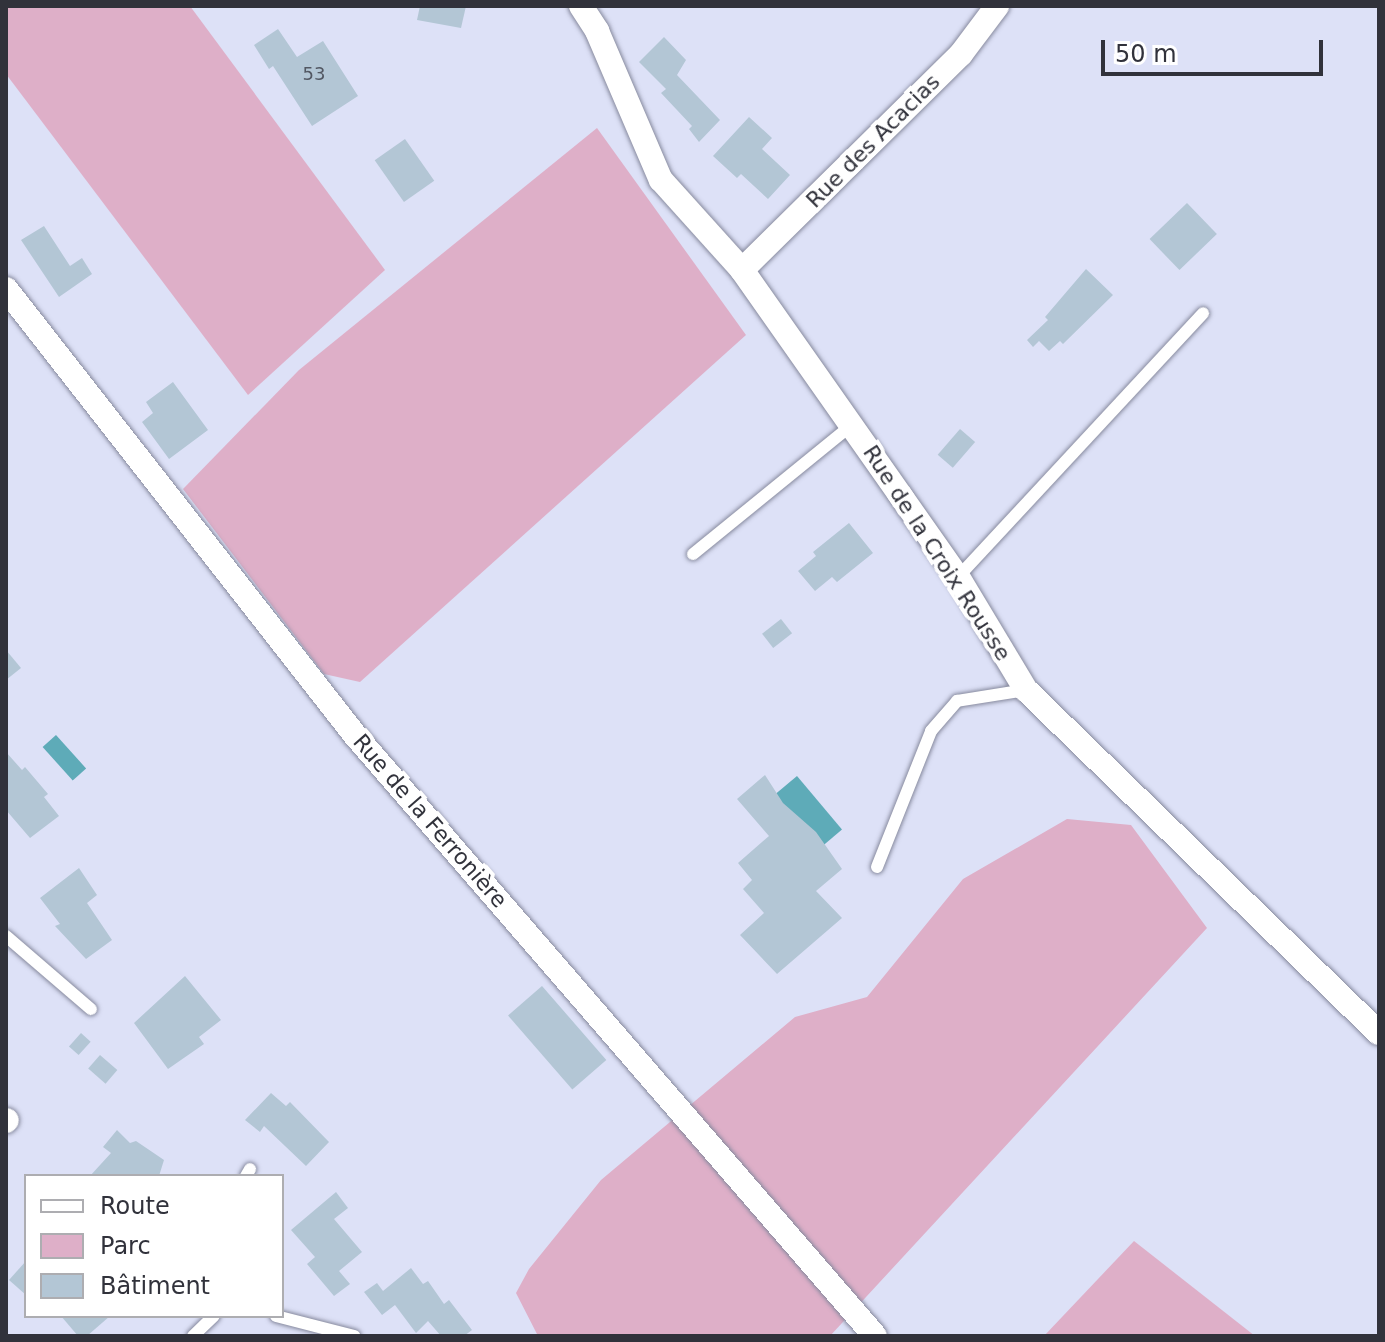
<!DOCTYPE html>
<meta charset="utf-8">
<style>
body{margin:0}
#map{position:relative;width:1385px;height:1342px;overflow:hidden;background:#dde1f7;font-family:"DejaVu Sans",sans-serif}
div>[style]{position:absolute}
.green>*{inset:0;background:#deafc8}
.water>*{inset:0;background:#5eabb8;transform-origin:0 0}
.building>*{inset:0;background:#b3c6d5;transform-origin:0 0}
.roads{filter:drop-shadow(0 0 2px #878a9e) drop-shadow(0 0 2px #878a9e)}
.lane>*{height:12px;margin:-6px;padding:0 6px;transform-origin:6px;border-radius:6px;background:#fff}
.street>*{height:24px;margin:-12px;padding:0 12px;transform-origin:12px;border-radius:12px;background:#fff}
span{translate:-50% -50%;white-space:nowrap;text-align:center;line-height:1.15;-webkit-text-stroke:8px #fff;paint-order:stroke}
.number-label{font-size:18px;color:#525762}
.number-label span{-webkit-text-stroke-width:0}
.street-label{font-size:22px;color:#31323b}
.frame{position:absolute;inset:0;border:8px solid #31323b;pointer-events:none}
.legend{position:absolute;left:24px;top:1174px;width:260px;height:144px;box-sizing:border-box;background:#fff;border:2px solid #adadb1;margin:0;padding:10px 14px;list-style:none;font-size:24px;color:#31323b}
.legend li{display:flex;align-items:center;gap:16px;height:40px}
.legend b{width:40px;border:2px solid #adadb1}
.scale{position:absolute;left:1101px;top:40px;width:222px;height:36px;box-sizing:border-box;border:4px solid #31323b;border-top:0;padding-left:10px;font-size:24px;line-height:28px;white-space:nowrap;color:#31323b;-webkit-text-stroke:6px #fff;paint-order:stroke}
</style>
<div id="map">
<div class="green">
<i style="clip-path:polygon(6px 6px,190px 6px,385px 270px,248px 395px,6px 74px)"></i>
<i style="clip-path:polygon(597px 128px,746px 335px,360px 682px,324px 674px,183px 489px,299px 370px)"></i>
<i style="clip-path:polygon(1067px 819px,1131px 825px,1207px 928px,830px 1336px,538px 1336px,516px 1293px,529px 1269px,601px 1180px,795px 1017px,867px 997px,963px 879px)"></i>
<i style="clip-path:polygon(1134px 1241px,1255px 1336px,1044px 1336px)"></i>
</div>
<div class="water">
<i style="left:56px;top:735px;width:45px;height:18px;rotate:48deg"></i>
<i style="left:797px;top:776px;width:70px;height:30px;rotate:50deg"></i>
</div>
<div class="building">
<i style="clip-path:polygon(420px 6px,466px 6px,461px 28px,417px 20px)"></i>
<i style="clip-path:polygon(278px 29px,297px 57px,323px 41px,358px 96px,312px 126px,273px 66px,269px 69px,254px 45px)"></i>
<i style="clip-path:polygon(664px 37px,686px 60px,677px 75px,720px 120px,699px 142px,689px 129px,692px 126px,661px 93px,666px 89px,639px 62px)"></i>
<i style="clip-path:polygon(749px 117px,772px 138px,762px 149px,790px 175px,768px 199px,741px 174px,737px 178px,713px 156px)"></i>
<i style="left:405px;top:139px;width:51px;height:37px;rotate:55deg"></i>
<i style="left:1187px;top:203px;width:43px;height:52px;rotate:46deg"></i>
<i style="clip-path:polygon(44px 226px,70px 266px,82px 258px,92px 274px,59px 297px,21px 240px)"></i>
<i style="clip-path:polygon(1086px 269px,1113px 295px,1063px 344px,1060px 341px,1049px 351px,1039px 341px,1033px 347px,1027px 340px,1048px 320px,1045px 317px)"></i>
<i style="clip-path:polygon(173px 382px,208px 430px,169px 459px,142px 422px,153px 413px,146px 402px)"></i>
<i style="left:960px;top:429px;width:20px;height:34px;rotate:41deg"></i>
<i style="clip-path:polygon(849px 523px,873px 553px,837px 582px,832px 577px,815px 591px,798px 571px,816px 556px,813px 552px)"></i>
<i style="left:781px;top:619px;width:18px;height:24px;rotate:52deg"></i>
<i style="clip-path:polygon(6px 650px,21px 668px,6px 680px)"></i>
<i style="clip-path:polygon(6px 752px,22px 770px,25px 767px,48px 794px,44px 797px,59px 816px,30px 838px,6px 810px)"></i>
<i style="clip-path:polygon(765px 775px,783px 803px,816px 832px,842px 869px,816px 891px,842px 918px,777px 974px,740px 935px,764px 913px,743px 889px,752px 880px,738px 863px,769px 836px,737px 799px)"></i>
<i style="clip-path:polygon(79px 868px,97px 895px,87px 903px,112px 940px,86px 959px,55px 926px,60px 924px,40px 898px)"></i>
<i style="clip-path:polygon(185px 976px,221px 1020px,199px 1037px,204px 1044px,168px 1069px,134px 1023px)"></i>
<i style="left:542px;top:986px;width:98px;height:45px;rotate:49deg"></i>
<i style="left:81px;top:1033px;width:13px;height:18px;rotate:42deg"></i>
<i style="left:100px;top:1055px;width:23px;height:18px;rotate:41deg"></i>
<i style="clip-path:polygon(271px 1093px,286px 1106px,290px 1102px,329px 1142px,306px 1166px,264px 1126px,260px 1132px,245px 1120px)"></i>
<i style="clip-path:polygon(117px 1130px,130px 1143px,136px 1141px,164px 1160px,159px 1176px,90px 1176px,111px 1153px,103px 1147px)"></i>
<i style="clip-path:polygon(336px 1192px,348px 1208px,334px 1219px,362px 1252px,339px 1271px,350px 1284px,334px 1296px,307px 1264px,315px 1257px,291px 1230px)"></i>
<i style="clip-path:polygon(26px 1261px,26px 1295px,9px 1280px)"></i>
<i style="clip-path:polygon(411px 1268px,423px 1284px,428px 1281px,444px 1304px,449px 1300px,472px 1330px,464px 1336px,441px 1336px,428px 1321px,416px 1333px,395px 1305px,382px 1315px,364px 1292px,377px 1283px,383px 1291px)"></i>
<i style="clip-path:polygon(61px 1316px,110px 1316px,87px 1336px,78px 1336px)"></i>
</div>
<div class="roads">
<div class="lane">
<i style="left:693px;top:554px;width:205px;rotate:-39.1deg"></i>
<i style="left:958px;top:577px;width:360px;rotate:-47.1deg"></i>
<i style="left:877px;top:867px;width:146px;rotate:-68.3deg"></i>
<i style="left:931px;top:731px;width:40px;rotate:-49deg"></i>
<i style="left:957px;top:701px;width:70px;rotate:-9.1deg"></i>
<i style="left:6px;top:936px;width:112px;rotate:40.7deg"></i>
<i style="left:246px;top:1176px;width:8px;rotate:-60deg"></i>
<i style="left:276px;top:1316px;width:81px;rotate:14.4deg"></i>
<i style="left:193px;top:1336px;width:29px;rotate:-44deg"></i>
</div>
<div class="street">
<i style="left:581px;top:6px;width:30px;rotate:57deg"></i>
<i style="left:597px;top:31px;width:162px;rotate:66.8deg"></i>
<i style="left:661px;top:180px;width:121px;rotate:48deg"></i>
<i style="left:742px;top:270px;width:375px;rotate:54.9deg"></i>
<i style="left:958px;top:577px;width:132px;rotate:59deg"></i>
<i style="left:1026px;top:690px;width:492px;rotate:44.2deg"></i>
<i style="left:742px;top:270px;width:308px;rotate:-44.6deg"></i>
<i style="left:961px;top:54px;width:60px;rotate:-53.1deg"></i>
<i style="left:6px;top:289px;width:565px;rotate:51.97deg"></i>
<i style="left:354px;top:734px;width:796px;rotate:49.13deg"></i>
<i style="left:6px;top:1121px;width:1px;rotate:-45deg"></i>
</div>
</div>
<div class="number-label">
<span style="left:314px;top:74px">53</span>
</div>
<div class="street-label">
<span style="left:873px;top:141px;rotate:-45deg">Rue des Acacias</span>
<span style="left:937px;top:553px;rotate:57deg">Rue de la Croix Rousse</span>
<span style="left:430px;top:821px;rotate:49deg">Rue de la Ferronière</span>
</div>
<div class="frame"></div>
<ul class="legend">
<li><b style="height:10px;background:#fff"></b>Route</li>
<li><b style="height:22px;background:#deafc8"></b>Parc</li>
<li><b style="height:22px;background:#b3c6d5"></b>Bâtiment</li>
</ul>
<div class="scale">50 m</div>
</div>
